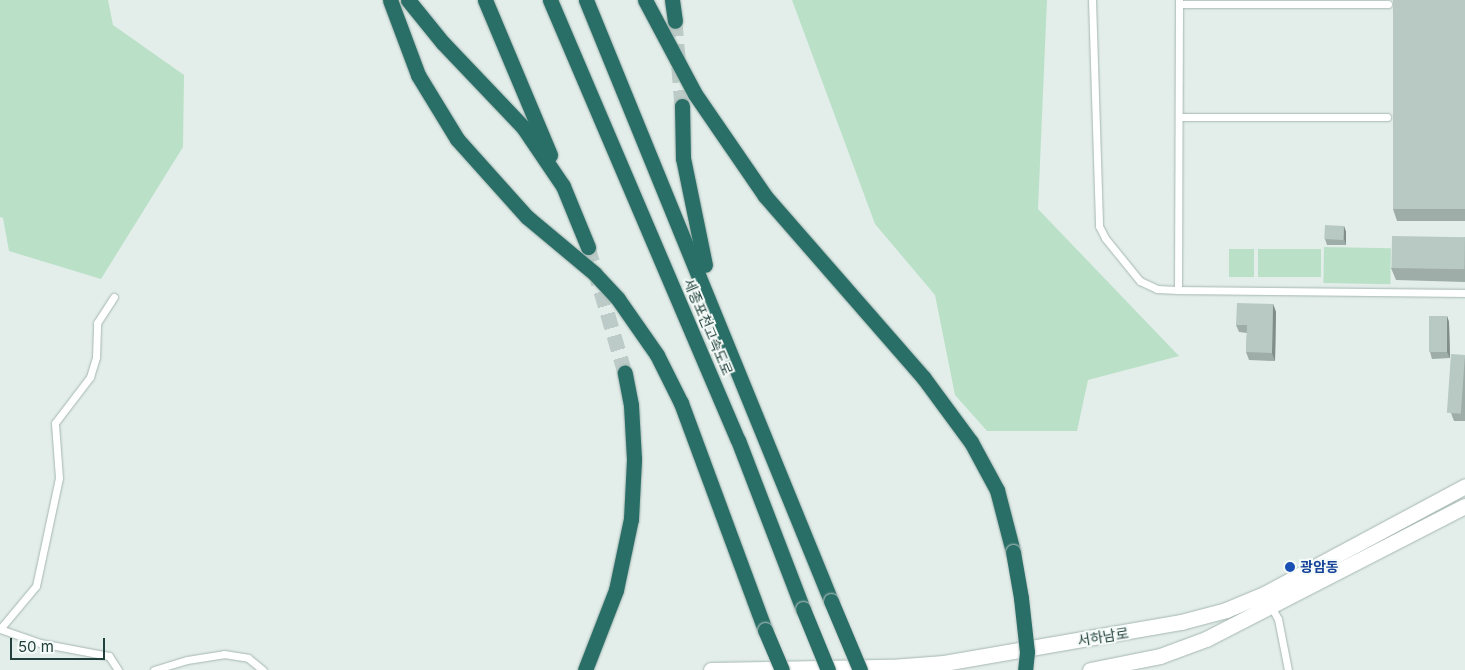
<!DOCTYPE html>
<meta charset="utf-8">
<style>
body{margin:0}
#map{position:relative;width:1465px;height:670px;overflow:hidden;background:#e3eeea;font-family:Inter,"Noto Sans KR",sans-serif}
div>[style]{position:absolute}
.green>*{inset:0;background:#bae0c8;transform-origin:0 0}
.motorway-tunnel>*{height:15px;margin-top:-7.5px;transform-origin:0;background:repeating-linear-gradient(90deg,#bccbc7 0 15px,transparent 0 23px)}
.roads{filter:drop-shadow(0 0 1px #a5b6b2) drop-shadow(0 0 1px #a5b6b2)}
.service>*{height:7px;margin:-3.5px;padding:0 3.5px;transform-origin:3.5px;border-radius:3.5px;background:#fff}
.secondary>*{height:15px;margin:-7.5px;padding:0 7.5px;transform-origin:7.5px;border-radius:7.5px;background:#fff}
.motorway>*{height:15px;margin:-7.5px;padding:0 7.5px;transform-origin:7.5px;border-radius:7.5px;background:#2a6f67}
.bridges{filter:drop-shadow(0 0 1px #c1cac8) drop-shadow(0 0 1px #c1cac8)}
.motorway-bridge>*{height:15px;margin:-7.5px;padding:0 7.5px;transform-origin:7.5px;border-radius:7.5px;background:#2a6f67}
.wall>*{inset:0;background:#9eada8}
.shaded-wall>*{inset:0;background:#818d88}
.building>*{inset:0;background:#b8c9c3;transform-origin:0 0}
.dots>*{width:14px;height:14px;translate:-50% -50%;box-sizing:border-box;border:2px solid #f4faf7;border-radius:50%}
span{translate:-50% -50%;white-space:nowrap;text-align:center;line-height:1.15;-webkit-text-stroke:4px #f4faf7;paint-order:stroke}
.street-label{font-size:14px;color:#21403b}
.transit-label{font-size:14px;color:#164399;font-weight:700}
.left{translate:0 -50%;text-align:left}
.scale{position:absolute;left:10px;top:638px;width:95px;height:22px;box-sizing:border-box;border:2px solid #21403b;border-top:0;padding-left:6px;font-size:15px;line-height:18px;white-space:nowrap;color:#21403b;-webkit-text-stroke:4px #f4faf7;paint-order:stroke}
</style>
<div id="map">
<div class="green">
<i style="clip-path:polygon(0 0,108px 0,113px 25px,184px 75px,183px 147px,101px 279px,9px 251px,3px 218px,0 217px)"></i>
<i style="clip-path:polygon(792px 0,1047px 0,1038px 209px,1179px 356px,1088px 380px,1077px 431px,987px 431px,955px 395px,935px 295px,875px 224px)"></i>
<i style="left:1324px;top:247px;width:67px;height:36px;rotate:1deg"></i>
<i style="left:1229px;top:249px;width:25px;height:28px"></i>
<i style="left:1258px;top:249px;width:63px;height:28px"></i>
</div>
<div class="motorway-tunnel">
<i style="left:675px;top:21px;width:85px;rotate:85.3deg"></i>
<i style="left:588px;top:247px;width:131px;rotate:73.6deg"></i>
</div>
<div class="roads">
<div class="service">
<i style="left:1092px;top:0;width:226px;rotate:88.2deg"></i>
<i style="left:1099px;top:226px;width:13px;rotate:63deg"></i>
<i style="left:1105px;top:238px;width:55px;rotate:50.9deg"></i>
<i style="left:1140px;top:281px;width:19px;rotate:25deg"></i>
<i style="left:1157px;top:289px;width:21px;rotate:3deg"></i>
<i style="left:1178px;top:290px;width:287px;rotate:0.6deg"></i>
<i style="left:1179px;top:4px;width:209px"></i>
<i style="left:1179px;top:117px;width:208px"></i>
<i style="left:1178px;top:290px;width:290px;rotate:-89.8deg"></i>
<i style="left:1271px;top:606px;width:15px;rotate:62deg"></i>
<i style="left:1278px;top:619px;width:52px;rotate:78.9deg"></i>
<i style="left:0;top:629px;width:56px;rotate:-50.1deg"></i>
<i style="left:36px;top:586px;width:110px;rotate:-78deg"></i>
<i style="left:59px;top:478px;width:55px;rotate:-94.2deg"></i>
<i style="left:55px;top:423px;width:58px;rotate:-52.7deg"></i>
<i style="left:90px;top:377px;width:21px;rotate:-73deg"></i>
<i style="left:96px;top:357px;width:34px;rotate:-88deg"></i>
<i style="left:97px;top:323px;width:31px;rotate:-57deg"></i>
<i style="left:0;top:629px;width:42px;rotate:19.3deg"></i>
<i style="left:40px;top:643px;width:70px;rotate:10.7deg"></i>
<i style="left:109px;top:656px;width:17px;rotate:57deg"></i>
<i style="left:154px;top:670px;width:34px;rotate:-17deg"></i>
<i style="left:187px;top:660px;width:37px;rotate:-9deg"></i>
<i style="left:224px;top:654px;width:24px;rotate:9deg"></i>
<i style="left:248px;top:658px;width:19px;rotate:39deg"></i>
</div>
<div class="secondary">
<i style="left:711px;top:670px;width:180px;rotate:-1deg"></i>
<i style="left:891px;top:667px;width:53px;rotate:-4.3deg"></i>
<i style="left:944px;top:663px;width:241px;rotate:-9.8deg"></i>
<i style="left:1181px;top:622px;width:47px;rotate:-14.9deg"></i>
<i style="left:1226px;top:610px;width:41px;rotate:-22.8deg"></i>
<i style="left:1264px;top:594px;width:228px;rotate:-28.2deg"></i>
<i style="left:1090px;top:670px;width:71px;rotate:-11.3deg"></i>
<i style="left:1160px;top:656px;width:49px;rotate:-20.3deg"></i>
<i style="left:1206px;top:639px;width:291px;rotate:-27.2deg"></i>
</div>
<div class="motorway">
<i style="left:390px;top:0;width:80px;rotate:69.5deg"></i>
<i style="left:418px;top:75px;width:75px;rotate:58.6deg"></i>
<i style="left:457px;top:139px;width:105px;rotate:48.1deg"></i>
<i style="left:527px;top:217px;width:87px;rotate:39.9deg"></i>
<i style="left:594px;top:273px;width:35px;rotate:47deg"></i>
<i style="left:618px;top:299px;width:68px;rotate:55.1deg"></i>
<i style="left:657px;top:355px;width:54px;rotate:63.4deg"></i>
<i style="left:681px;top:403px;width:242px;rotate:69.7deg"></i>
<i style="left:408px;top:0;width:55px;rotate:50.9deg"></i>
<i style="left:443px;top:43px;width:116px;rotate:46.4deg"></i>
<i style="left:523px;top:127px;width:71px;rotate:55.9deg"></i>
<i style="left:563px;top:186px;width:66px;rotate:67.7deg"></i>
<i style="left:485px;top:0;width:168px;rotate:67.2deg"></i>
<i style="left:550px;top:0;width:478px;rotate:66.9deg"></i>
<i style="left:738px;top:440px;width:181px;rotate:69deg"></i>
<i style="left:586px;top:0;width:649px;rotate:67.82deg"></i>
<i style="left:645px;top:0;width:106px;rotate:62deg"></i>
<i style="left:695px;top:94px;width:124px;rotate:55.5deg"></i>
<i style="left:765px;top:196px;width:240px;rotate:48.9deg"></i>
<i style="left:923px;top:377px;width:81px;rotate:53.6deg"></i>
<i style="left:971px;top:442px;width:55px;rotate:61.6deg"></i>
<i style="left:997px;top:490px;width:64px;rotate:75.5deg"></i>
<i style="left:672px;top:0;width:21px;rotate:82deg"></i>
<i style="left:682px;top:106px;width:52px;rotate:88.9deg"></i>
<i style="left:683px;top:158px;width:109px;rotate:78.4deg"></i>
<i style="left:585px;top:670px;width:86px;rotate:-68.8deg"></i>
<i style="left:616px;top:590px;width:73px;rotate:-78.1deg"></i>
<i style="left:631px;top:519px;width:60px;rotate:-87.1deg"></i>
<i style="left:634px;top:459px;width:54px;rotate:-93.2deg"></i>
<i style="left:631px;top:405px;width:33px;rotate:-101deg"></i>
</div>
</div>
<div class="bridges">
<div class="motorway-bridge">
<i style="left:1013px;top:552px;width:47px;rotate:80.1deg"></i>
<i style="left:1021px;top:598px;width:54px;rotate:83.7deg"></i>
<i style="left:1027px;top:652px;width:18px;rotate:96deg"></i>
<i style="left:831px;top:601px;width:75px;rotate:67.2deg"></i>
<i style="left:803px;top:609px;width:66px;rotate:67.7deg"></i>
<i style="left:765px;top:630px;width:43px;rotate:67deg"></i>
</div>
</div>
<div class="wall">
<i style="clip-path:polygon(1465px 0,1465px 221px,1397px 221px,1393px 209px)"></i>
<i style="clip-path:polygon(1344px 226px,1346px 232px,1346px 245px,1327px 245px,1325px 239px)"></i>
<i style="clip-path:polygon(1465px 237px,1465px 282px,1396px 280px,1391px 268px)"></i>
<i style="clip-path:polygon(1273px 304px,1276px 312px,1275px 361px,1249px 360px,1246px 352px,1247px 333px,1239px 332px,1236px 325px)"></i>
<i style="clip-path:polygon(1447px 316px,1449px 322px,1450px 358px,1432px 359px,1430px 352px)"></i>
<i style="clip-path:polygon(1465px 355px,1465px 421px,1454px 421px,1451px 413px)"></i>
</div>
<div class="shaded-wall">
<i style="clip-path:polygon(1344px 226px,1346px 232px,1346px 245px,1344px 239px)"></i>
<i style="clip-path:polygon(1273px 304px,1276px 312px,1275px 361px,1272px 353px)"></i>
<i style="clip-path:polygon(1447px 316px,1449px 322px,1450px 358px,1447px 352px)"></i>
</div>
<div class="building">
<i style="left:1393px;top:0;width:72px;height:209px"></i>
<i style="left:1325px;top:225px;width:19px;height:14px;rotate:3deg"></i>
<i style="left:1392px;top:236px;width:73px;height:32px;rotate:1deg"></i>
<i style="clip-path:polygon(1237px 303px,1273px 304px,1272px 353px,1246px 352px,1247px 325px,1236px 325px)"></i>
<i style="left:1429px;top:316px;width:18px;height:36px"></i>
<i style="left:1451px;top:354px;width:14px;height:59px;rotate:4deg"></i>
</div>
<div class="dots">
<i style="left:1290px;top:567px;background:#1a4fb4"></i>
</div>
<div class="street-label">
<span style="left:708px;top:327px;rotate:67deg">세종포천고속도로</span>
<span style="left:1103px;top:637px;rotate:-9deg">서하남로</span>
</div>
<div class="transit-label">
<span class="left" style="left:1300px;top:567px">광암동</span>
</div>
<div class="scale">50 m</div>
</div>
